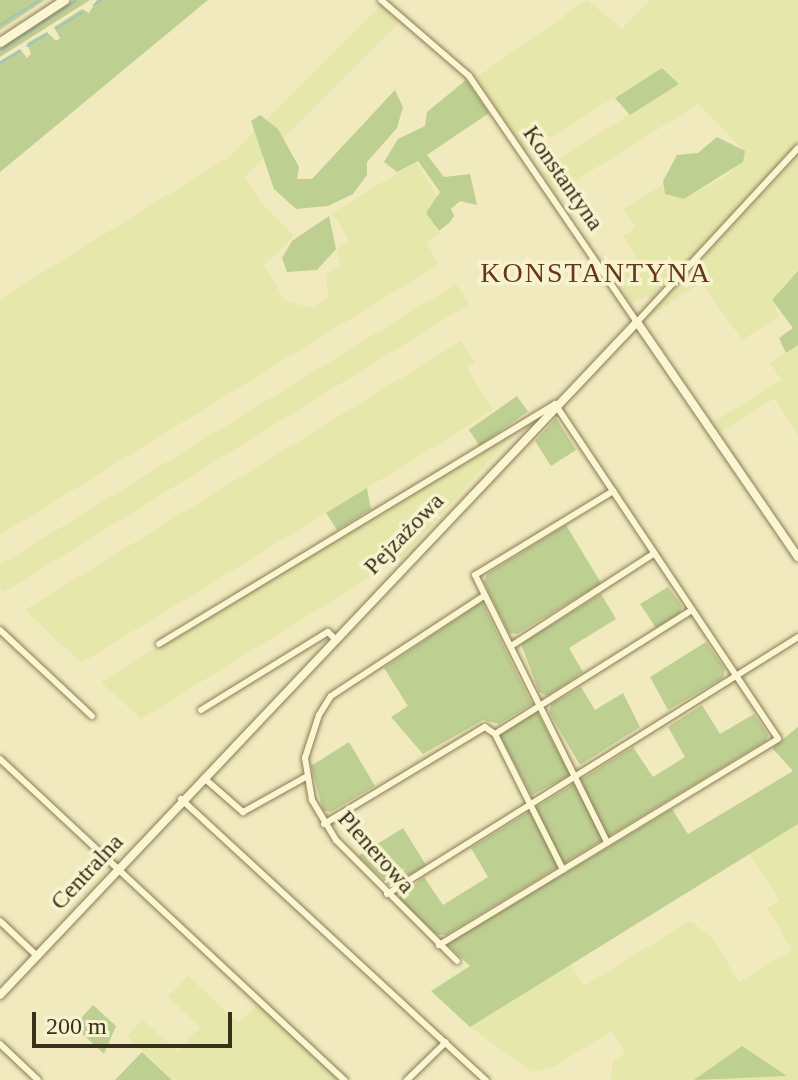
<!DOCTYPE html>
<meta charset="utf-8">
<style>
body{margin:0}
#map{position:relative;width:798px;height:1080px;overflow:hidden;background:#f1eabe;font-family:Georgia,serif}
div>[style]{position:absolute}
.farmland>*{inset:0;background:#e6e7ab;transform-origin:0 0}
.green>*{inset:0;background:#becf92;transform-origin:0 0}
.stream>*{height:2px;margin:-1px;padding:0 1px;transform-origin:1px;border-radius:1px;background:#a2c2be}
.roads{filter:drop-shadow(0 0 2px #8a7b56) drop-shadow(0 0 2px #8a7b56)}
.minor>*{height:6px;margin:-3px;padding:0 3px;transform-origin:3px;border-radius:3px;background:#fbf6d2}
.tertiary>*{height:8px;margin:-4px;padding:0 4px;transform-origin:4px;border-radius:4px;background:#fbf6d2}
.secondary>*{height:9px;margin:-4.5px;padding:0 4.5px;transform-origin:4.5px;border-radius:4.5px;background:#fbf6d2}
span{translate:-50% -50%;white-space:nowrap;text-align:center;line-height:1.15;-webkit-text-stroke:7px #f8f3cf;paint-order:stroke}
.street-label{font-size:24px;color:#392f1b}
.quarter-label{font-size:28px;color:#683618;letter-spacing:2px}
.scale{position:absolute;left:32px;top:1012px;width:200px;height:36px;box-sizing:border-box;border:4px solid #392f1b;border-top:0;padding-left:10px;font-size:24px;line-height:28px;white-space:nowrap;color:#392f1b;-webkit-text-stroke:6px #f8f3cf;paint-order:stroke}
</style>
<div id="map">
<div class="farmland">
<i style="clip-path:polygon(587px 0,622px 29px,651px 0,798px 0,798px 143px,651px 300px,647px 296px,632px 303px,613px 277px,638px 260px,623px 236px,636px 227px,624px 209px,664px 184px,665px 194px,684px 199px,726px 176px,742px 162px,744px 151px,698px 104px,556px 193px,541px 171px,678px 83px,662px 68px,526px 152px,477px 77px)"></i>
<i style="left:381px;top:5px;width:25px;height:449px;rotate:45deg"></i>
<i style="clip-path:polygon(232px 155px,260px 201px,294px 236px,264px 265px,285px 301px,313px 308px,328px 298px,326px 275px,341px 266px,336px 251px,349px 240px,332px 213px,416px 162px,441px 202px,426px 213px,440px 234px,426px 242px,439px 264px,0 535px,0 299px)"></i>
<i style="clip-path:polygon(798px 157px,798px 271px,772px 300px,779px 316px,742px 340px,701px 282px,644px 321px)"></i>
<i style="clip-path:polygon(456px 284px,469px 304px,4px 592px,0 589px,0 565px)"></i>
<i style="clip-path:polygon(461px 341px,475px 362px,467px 368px,493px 410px,411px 461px,81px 663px,25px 610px)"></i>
<i style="clip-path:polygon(798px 345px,798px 435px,775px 398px,720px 432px,714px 422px,781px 380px,770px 363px)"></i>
<i style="clip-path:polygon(526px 420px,404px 556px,141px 719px,101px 682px)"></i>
<i style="clip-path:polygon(798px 824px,798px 1080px,611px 1080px,613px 1061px,626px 1052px,611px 1031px,554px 1067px,532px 1072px,470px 1027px,571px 964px,584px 986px,690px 921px,712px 937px,739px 982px,792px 950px,767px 908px,779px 900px,750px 854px)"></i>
<i style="clip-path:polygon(188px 976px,238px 1023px,258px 1004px,340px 1080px,173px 1080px,127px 1036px,142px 1019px,177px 1051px,200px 1027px,168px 997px)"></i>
</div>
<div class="green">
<i style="clip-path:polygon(0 0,45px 0,0 30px)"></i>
<i style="clip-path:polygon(73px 0,90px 0,0 57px,0 48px)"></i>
<i style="clip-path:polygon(97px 0,208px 0,0 172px,0 61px,20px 49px,27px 58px,31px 54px,27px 43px,47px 32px,56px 41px,60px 38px,54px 27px,82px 9px,89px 13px)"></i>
<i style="clip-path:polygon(662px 68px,679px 84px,630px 115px,615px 98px)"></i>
<i style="clip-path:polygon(466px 80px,489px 113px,427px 155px,444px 177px,470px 174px,477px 205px,460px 201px,451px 209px,454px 216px,449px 223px,439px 231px,426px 213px,440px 192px,418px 161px,397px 172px,384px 162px,398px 139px,425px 126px,427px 112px)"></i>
<i style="clip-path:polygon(395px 90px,403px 107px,397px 128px,367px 162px,367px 175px,353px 194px,328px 206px,296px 209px,274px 189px,251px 121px,260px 115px,278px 129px,299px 167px,297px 179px,312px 179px)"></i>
<i style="clip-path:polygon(717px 137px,745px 151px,743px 162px,684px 199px,665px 194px,663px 181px,677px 155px,698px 153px)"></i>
<i style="clip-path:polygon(329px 216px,336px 249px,317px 270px,287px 272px,282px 258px,292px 241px)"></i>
<i style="clip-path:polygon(798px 271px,798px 345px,786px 353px,779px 338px,793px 328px,772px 300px)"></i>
<i style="left:517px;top:396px;width:19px;height:59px;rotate:55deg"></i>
<i style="clip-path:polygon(556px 418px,576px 450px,551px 466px,535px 441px)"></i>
<i style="clip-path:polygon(367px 488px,371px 509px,337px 530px,326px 513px)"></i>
<i style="clip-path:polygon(566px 525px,601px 583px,517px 634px,509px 633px,484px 582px,487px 574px)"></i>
<i style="clip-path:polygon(668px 587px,682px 606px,680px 613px,656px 628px,640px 604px)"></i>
<i style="clip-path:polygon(601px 594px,616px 619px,569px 648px,583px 672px,547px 696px,539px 692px,521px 644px)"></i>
<i style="clip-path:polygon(482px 602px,532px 704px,499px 724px,483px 720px,423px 754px,391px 717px,408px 706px,384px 668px)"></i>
<i style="clip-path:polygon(706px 642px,725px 669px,723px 678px,668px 710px,650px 677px)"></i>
<i style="clip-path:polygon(581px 687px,595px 710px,623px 693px,640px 727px,580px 765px,549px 712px,551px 704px)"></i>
<i style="clip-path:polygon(702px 705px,720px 734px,754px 714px,768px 734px,767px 740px,446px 935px,437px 935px,398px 898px,424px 877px,443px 905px,488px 877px,471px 848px,633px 747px,653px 777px,685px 757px,668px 727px)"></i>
<i style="left:537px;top:712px;width:71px;height:44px;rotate:62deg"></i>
<i style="clip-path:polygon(798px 727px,798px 824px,470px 1027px,431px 991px,470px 966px,447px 944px,672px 809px,688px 834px,793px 771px,772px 748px)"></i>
<i style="clip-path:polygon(349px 742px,375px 786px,331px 812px,323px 811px,311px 766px)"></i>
<i style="clip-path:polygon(403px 828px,426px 865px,391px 886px,358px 856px)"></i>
<i style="clip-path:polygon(93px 1005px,116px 1026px,104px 1054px,74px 1026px)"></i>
<i style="clip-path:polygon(742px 1046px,787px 1076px,694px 1080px)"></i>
<i style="clip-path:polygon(142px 1052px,172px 1080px,115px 1080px)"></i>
</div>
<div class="stream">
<i style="left:94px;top:5px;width:9px;rotate:-36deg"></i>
<i style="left:0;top:25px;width:47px;rotate:-32deg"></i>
<i style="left:56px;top:29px;width:32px;rotate:-32deg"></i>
<i style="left:27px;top:46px;width:23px;rotate:-31deg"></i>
<i style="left:0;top:51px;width:92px;rotate:-33.5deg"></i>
<i style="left:0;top:63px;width:23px;rotate:-31deg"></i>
</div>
<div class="roads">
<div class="minor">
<i style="left:381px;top:0;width:116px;rotate:40.8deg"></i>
<i style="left:469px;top:76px;width:298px;rotate:55.7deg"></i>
<i style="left:637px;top:322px;width:237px;rotate:-47.2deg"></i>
<i style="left:0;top:630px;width:126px;rotate:43.1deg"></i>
<i style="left:159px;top:644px;width:463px;rotate:-31.2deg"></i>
<i style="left:555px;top:404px;width:402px;rotate:56.3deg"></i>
<i style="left:778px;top:739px;width:397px;rotate:148.7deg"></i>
<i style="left:511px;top:646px;width:171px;rotate:-32.9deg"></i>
<i style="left:201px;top:710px;width:149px;rotate:-31.6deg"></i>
<i style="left:328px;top:632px;width:7px;rotate:45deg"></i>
<i style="left:495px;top:734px;width:152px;rotate:63.4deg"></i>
<i style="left:0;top:759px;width:471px;rotate:43deg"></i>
<i style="left:204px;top:778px;width:52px;rotate:41.1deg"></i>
<i style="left:243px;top:812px;width:72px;rotate:-29.1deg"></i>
<i style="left:181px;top:799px;width:415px;rotate:42.7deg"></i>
<i style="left:324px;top:824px;width:188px;rotate:-31.1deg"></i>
<i style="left:485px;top:727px;width:12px;rotate:35deg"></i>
<i style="left:495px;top:734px;width:233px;rotate:-32.2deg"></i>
<i style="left:607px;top:842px;width:298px;rotate:-116.3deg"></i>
<i style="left:475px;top:575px;width:162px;rotate:-31.3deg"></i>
<i style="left:387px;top:894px;width:485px;rotate:-32deg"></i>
<i style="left:0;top:921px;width:51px;rotate:43.4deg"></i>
<i style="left:457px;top:961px;width:171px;rotate:-135deg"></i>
<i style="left:336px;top:840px;width:47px;rotate:-121deg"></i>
<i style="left:312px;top:800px;width:43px;rotate:-99.5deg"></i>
<i style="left:305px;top:758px;width:45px;rotate:-72deg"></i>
<i style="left:319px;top:715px;width:22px;rotate:-58deg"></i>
<i style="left:331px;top:696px;width:183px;rotate:-33.2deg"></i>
<i style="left:0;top:1044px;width:52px;rotate:43.5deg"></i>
<i style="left:407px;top:1080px;width:54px;rotate:-44.3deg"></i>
</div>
<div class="tertiary">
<i style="left:0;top:995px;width:927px;rotate:-46.57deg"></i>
<i style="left:637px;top:322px;width:285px;rotate:55.6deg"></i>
</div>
<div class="secondary">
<i style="left:0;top:42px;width:77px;rotate:-33.3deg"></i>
</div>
</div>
<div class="street-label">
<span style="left:563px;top:178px;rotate:55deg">Konstantyna</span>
<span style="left:404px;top:534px;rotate:-46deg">Pejzażowa</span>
<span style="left:376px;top:852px;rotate:48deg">Plenerowa</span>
<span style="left:87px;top:872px;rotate:-47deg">Centralna</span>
</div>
<div class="quarter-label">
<span style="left:596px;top:273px">KONSTANTYNA</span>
</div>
<div class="scale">200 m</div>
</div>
